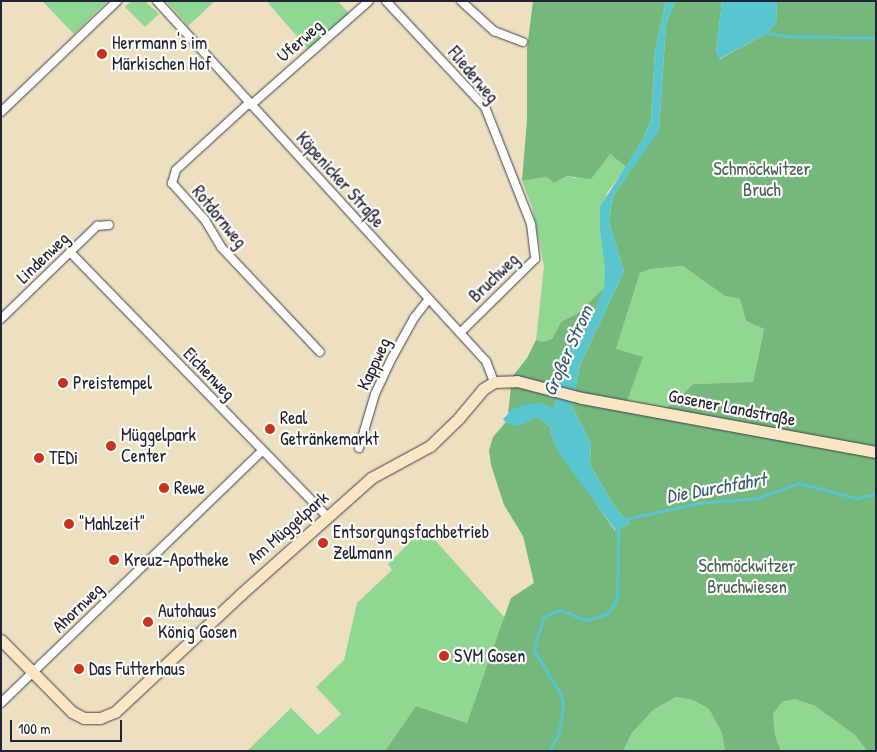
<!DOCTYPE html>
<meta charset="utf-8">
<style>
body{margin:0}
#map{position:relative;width:877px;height:752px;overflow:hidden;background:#ede0c0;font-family:"Patrick Hand",sans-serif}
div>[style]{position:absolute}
.green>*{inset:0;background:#90d791}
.forest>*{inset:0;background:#74b87b}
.water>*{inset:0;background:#58c5cf}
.stream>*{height:2.5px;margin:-1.25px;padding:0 1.25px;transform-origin:1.25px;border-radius:1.25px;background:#58c5cf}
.roads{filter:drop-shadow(0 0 1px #403e4f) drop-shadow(0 0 1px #403e4f)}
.minor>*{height:8px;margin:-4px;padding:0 4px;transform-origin:4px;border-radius:4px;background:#fff}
.secondary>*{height:11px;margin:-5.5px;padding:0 5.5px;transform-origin:5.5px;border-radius:5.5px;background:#fbe6c4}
.dots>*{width:14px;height:14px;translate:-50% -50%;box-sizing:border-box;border:2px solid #fdfcf7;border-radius:50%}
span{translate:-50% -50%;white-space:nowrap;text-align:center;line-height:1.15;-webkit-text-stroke:4.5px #fdfcf7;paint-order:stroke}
.street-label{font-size:18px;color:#22223b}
.poi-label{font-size:18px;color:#22223b}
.left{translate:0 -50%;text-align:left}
.park-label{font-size:18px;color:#486159}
.water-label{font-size:19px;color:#355b6f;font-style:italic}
.frame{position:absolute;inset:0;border:2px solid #22223b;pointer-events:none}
.scale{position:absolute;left:10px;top:720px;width:112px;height:22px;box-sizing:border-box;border:2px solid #22223b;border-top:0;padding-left:6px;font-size:15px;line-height:18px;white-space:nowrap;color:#22223b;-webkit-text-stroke:4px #fdfcf7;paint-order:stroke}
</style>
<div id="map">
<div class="green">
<i style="clip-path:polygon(42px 1px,108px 1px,74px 34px)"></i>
<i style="clip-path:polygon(131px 1px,145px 1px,159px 14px,145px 27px,125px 7px)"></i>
<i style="clip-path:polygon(166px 1px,215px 1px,188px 26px)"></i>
<i style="clip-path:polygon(270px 1px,338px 1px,351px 16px,310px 51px,268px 3px)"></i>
<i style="clip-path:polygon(610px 154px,626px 167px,607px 193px,600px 232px,605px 269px,604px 288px,578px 313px,561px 322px,552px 339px,542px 342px,536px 340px,544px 266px,532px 207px,522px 181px,546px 177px,554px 183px,567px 176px,575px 178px)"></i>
<i style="clip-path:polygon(684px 266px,725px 296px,740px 299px,746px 321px,764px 329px,753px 382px,693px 384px,673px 404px,652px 415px,623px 409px,616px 349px,640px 273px,650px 269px)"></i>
<i style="clip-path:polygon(424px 528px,506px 619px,467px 723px,416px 706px,385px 751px,247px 751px,291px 708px,318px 735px,341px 714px,316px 687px,344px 660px,357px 603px,392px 570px,388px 564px)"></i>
<i style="clip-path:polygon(676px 697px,693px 700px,709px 709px,722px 733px,725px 751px,623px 751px,632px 733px,653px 710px)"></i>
<i style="clip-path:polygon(795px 699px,817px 707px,855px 735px,867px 751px,781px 751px,775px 735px,773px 714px,782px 702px)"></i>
</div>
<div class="forest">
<i style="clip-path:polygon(533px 1px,666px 1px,655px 51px,651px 120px,643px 139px,626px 167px,610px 154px,591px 179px,567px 176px,554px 183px,546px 177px,522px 181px,527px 120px,527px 49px)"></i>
<i style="clip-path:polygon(evenodd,675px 1px,722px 1px,716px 52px,720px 59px,767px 33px,776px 23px,777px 1px,876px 1px,876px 751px,867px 751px,855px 735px,815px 706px,795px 699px,782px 702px,773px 714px,775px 735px,781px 751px,725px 751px,722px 733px,709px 709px,693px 700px,676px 697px,653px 710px,632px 733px,623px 751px,385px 751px,416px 706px,467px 723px,511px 598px,534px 583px,523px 536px,504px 505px,491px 465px,489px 450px,493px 437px,505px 423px,528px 421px,537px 417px,550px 427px,554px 443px,615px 531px,630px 523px,614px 506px,590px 465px,591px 444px,572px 406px,580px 365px,624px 271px,609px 223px,611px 206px,615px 193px,659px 130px,666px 24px,675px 1px,683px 266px,725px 296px,740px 299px,746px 321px,764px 329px,753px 382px,693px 384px,673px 404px,652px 415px,624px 409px,643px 357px,616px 349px,640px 273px,650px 269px,683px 266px)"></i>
<i style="clip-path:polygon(604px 288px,595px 312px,578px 332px,565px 361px,554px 409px,540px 403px,508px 414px,512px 377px,527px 358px,536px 340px,542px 342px,552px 339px,561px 322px,578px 313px)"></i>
</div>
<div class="water">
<i style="clip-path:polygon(666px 1px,675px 1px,666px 24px,659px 131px,615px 193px,611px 206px,609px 223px,624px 271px,580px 365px,572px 406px,591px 444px,590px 465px,614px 506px,630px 523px,616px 531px,561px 456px,554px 443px,550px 427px,537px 417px,519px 426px,507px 424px,503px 419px,513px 409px,523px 405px,540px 403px,554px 408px,565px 361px,578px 332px,595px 312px,604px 287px,605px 269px,600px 232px,600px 207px,643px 139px,651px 120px,655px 51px)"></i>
<i style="clip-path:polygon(722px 1px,777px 2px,776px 23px,767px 33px,719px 59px,716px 52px)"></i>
</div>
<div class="stream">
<i style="left:767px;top:33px;width:18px;rotate:9deg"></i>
<i style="left:785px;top:36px;width:91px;rotate:1.3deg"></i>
<i style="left:625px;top:519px;width:76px;rotate:-12.2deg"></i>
<i style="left:699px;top:503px;width:59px;rotate:-4.8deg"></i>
<i style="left:758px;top:498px;width:44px;rotate:-20.1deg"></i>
<i style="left:799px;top:483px;width:59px;rotate:14.7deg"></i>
<i style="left:856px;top:498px;width:20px;rotate:-11deg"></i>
<i style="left:549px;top:751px;width:21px;rotate:-61deg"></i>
<i style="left:559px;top:733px;width:27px;rotate:-82deg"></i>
<i style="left:563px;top:706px;width:11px;rotate:-100deg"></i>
<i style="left:561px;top:695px;width:52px;rotate:-121.5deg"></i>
<i style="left:534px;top:651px;width:10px;rotate:-79deg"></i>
<i style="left:536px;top:641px;width:25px;rotate:-72deg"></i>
<i style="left:544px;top:617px;width:9px;rotate:-27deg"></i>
<i style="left:552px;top:613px;width:9px;rotate:-18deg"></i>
<i style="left:561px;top:610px;width:27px;rotate:22deg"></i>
<i style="left:586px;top:620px;width:22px;rotate:-16deg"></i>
<i style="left:607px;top:614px;width:10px;rotate:-53deg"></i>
<i style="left:613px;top:606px;width:9px;rotate:-63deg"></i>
<i style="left:617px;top:598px;width:69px;rotate:-89.2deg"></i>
</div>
<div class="roads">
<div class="minor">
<i style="left:157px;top:1px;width:488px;rotate:47.6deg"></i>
<i style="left:486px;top:361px;width:22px;rotate:69deg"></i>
<i style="left:386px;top:1px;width:145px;rotate:47deg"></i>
<i style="left:485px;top:107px;width:126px;rotate:68.5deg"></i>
<i style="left:531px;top:224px;width:35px;rotate:83deg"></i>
<i style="left:535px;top:259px;width:105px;rotate:135.4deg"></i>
<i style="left:461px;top:1px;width:45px;rotate:42.3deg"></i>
<i style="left:494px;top:31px;width:31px;rotate:21deg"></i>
<i style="left:249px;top:103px;width:99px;rotate:137.5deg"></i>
<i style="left:176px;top:170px;width:14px;rotate:107deg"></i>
<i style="left:172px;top:183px;width:50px;rotate:48.3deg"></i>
<i style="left:205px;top:220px;width:31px;rotate:59deg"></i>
<i style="left:221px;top:247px;width:144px;rotate:46.7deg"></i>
<i style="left:251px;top:105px;width:157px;rotate:-41.4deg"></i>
<i style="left:1px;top:112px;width:161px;rotate:-43.7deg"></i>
<i style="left:70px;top:252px;width:370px;rotate:45.8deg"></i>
<i style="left:1px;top:319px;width:134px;rotate:-44.1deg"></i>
<i style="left:97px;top:226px;width:12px;rotate:-5deg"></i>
<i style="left:359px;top:448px;width:56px;rotate:-73.5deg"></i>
<i style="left:375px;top:394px;width:40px;rotate:-65deg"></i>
<i style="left:392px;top:358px;width:46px;rotate:-61.2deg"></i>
<i style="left:414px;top:318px;width:24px;rotate:-52deg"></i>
<i style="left:1px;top:703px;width:363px;rotate:-44deg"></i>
</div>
<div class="secondary">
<i style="left:1px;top:640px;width:101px;rotate:45.4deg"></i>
<i style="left:72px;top:712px;width:13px;rotate:27deg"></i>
<i style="left:84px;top:718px;width:16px"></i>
<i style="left:100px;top:718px;width:16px;rotate:-22deg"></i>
<i style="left:115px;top:712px;width:173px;rotate:-43.1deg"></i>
<i style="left:241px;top:594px;width:174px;rotate:-41.7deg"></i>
<i style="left:371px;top:478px;width:67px;rotate:-28.5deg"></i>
<i style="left:430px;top:446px;width:39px;rotate:-44deg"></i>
<i style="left:458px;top:419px;width:39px;rotate:-50deg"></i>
<i style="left:483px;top:389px;width:13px;rotate:-32deg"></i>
<i style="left:494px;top:382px;width:23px;rotate:-2deg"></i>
<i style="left:517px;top:381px;width:67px;rotate:14.7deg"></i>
<i style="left:582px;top:398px;width:299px;rotate:10.4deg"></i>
</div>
</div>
<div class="dots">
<i style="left:102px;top:54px;background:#c8321e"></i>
<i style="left:63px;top:383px;background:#c8321e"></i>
<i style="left:270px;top:429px;background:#c8321e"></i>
<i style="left:111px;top:446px;background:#c8321e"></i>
<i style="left:39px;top:458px;background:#c8321e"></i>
<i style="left:164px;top:488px;background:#c8321e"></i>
<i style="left:69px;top:524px;background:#c8321e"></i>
<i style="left:323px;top:543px;background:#c8321e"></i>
<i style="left:114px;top:560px;background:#c8321e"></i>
<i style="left:148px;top:622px;background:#c8321e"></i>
<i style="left:444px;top:656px;background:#c8321e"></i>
<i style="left:79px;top:669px;background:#c8321e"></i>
</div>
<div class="street-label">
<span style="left:300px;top:41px;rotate:-41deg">Uferweg</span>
<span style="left:473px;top:75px;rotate:50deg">Fliederweg</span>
<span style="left:340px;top:180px;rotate:48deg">Köpenicker Straße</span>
<span style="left:219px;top:217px;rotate:51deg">Rotdornweg</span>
<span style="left:43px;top:258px;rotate:-44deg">Lindenweg</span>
<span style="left:494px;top:278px;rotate:-44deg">Bruchweg</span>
<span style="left:374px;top:364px;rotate:-65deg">Kappweg</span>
<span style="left:209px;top:374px;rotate:46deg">Eichenweg</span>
<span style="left:732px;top:408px;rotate:11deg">Gosener Landstraße</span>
<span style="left:288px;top:528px;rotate:-41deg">Am Müggelpark</span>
<span style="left:78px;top:608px;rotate:-44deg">Ahornweg</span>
</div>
<div class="poi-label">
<span class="left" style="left:112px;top:54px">Herrmann's im<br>Märkischen Hof</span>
<span class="left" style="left:73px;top:383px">Preistempel</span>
<span class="left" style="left:280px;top:429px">Real<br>Getränkemarkt</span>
<span class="left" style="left:121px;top:446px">Müggelpark<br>Center</span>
<span class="left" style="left:49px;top:458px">TEDi</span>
<span class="left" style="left:174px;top:488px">Rewe</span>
<span class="left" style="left:79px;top:524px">"Mahlzeit"</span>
<span class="left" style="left:333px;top:543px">Entsorgungsfachbetrieb<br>Zellmann</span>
<span class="left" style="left:124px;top:560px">Kreuz-Apotheke</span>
<span class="left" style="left:158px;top:622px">Autohaus<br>König Gosen</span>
<span class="left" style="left:454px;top:656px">SVM Gosen</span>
<span class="left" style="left:89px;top:669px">Das Futterhaus</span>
</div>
<div class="park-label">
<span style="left:762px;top:180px">Schmöckwitzer<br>Bruch</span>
<span style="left:747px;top:577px">Schmöckwitzer<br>Bruchwiesen</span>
</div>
<div class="water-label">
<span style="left:568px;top:351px;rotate:-66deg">Großer Strom</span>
<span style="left:716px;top:488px;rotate:-10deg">Die Durchfahrt</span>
</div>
<div class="frame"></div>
<div class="scale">100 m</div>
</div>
